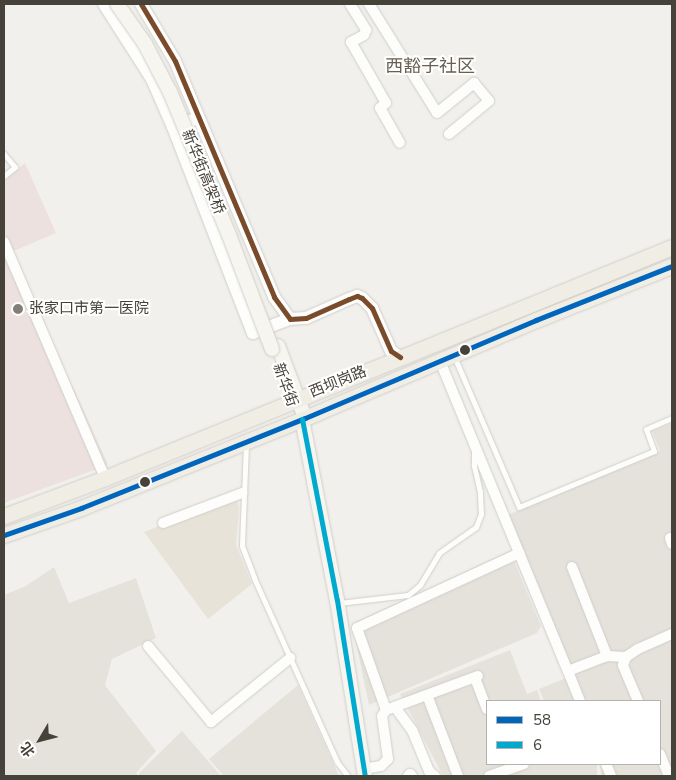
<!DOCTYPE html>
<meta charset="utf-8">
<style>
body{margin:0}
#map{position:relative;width:676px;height:780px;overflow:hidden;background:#f2f0ec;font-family:"Nunito Sans","Noto Sans SC",sans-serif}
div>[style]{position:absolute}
.residential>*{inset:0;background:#e5e2db}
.education>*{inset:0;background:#e8e3d8}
.medical>*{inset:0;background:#ece1de}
.roads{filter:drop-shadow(0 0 1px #d0ceca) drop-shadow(0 0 1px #d0ceca)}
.service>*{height:5px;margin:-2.5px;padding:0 2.5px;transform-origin:2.5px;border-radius:2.5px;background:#fdfdfc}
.minor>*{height:10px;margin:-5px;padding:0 5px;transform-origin:5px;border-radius:5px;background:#fdfdfc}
.tertiary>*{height:12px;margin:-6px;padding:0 6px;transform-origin:6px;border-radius:6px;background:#fdfdfc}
.secondary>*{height:14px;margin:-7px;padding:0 7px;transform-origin:7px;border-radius:7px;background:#f6f5f0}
.primary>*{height:15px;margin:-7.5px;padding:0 7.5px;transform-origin:7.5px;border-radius:7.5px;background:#f0ede5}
.bridges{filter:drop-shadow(0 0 1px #d0cdc4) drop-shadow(0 0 1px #d0cdc4)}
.secondary-bridge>*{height:14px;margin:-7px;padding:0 7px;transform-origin:7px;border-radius:7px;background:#f6f5f0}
.bus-1>*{height:5px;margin:-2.5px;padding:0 2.5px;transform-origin:2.5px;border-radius:2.5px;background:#0065bd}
.bus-2>*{height:5px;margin:-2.5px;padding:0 2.5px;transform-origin:2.5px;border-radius:2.5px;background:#00a9ce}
.bus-3>*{height:5px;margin:-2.5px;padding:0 2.5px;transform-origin:2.5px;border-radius:2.5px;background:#7a4b2a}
.dots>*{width:14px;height:14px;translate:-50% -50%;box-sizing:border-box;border:2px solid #fff;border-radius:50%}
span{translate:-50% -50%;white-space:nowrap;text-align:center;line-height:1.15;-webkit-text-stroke:4px #fff;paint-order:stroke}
.street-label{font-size:15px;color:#474239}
.poi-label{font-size:15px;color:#474239}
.left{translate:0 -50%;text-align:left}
.quarter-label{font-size:18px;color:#696051}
.frame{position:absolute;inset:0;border:5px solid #474239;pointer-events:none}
.legend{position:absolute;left:486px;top:700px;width:175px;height:65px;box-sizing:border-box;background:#fff;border:1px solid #b5b3b0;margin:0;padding:6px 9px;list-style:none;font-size:15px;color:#474239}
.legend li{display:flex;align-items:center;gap:10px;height:25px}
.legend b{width:25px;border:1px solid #b5b3b0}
.north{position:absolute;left:15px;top:715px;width:50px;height:50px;-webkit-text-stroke:4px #fff;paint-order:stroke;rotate:233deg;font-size:14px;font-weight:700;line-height:20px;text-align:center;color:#474239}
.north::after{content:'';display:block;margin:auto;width:18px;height:22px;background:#474239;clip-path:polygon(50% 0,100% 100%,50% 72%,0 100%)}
</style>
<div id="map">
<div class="residential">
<i style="clip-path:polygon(672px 423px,672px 776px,601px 776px,600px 764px,660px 764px,660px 701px,544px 701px,539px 689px,566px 678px,500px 518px,660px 451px,652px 431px)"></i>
<i style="clip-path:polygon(510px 551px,541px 626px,537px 633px,369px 705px,352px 624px)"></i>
<i style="clip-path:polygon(54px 567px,69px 603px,136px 578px,156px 638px,112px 659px,105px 685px,156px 751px,136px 773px,138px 776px,5px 776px,4px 595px,26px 586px)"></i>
<i style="clip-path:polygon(510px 650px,527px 694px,537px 690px,541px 701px,487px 701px,487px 764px,597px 764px,597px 776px,443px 776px,400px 694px)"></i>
<i style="clip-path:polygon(298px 685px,339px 776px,224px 776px,209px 759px)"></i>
<i style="clip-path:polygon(182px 731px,221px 776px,140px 776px,139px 773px)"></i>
</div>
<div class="education">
<i style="clip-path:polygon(236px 496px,239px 508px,236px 545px,252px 584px,208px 619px,144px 532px)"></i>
</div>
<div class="medical">
<i style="clip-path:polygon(25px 163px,56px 233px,9px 253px,67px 388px,73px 387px,108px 465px,4px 503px,4px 181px)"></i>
</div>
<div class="roads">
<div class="service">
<i style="left:4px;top:154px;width:17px;rotate:50deg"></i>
<i style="left:15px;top:167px;width:14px;rotate:141deg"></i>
<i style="left:454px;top:356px;width:164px;rotate:66.7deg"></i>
<i style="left:519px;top:507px;width:146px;rotate:-22.5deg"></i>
<i style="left:654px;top:451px;width:23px;rotate:-110deg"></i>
<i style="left:646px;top:429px;width:28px;rotate:-23deg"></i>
<i style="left:246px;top:445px;width:101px;rotate:92.3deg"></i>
<i style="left:242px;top:546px;width:34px;rotate:69deg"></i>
<i style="left:254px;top:578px;width:202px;rotate:65.7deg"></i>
<i style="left:337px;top:762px;width:18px;rotate:52deg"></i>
<i style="left:339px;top:603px;width:69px;rotate:-6.6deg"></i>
<i style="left:408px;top:595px;width:16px;rotate:-40deg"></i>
<i style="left:420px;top:585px;width:37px;rotate:-59deg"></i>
<i style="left:439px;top:553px;width:45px;rotate:-35.1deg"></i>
<i style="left:476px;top:527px;width:14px;rotate:-69deg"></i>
<i style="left:481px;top:514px;width:22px;rotate:-93deg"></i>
<i style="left:480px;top:492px;width:28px;rotate:-103deg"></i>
<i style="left:474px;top:465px;width:15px;rotate:-90deg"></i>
</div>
<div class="minor">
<i style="left:350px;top:4px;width:31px;rotate:58deg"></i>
<i style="left:366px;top:30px;width:5px;rotate:112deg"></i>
<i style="left:364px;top:35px;width:15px;rotate:152deg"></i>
<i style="left:351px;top:42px;width:70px;rotate:60.2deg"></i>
<i style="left:386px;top:103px;width:8px;rotate:140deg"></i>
<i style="left:380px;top:108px;width:40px;rotate:60.3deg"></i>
<i style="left:369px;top:4px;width:128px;rotate:58deg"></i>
<i style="left:437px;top:113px;width:48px;rotate:-39deg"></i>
<i style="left:474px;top:83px;width:23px;rotate:50deg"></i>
<i style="left:489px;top:101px;width:52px;rotate:140.5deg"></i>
<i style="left:4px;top:242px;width:257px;rotate:66.8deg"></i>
<i style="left:440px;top:361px;width:335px;rotate:67.6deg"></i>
<i style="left:163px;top:523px;width:85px;rotate:-20.8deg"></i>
<i style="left:670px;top:538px;width:6px;rotate:72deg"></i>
<i style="left:572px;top:567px;width:96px;rotate:68.5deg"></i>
<i style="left:148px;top:646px;width:99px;rotate:50.3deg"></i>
<i style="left:211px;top:722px;width:102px;rotate:-39deg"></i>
<i style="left:475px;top:678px;width:33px;rotate:69deg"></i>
<i style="left:427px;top:695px;width:87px;rotate:69.1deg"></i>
<i style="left:580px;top:701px;width:32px;rotate:-112deg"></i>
<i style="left:568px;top:671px;width:42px;rotate:-21deg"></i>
<i style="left:607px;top:656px;width:19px;rotate:3deg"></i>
<i style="left:638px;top:701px;width:39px;rotate:-113deg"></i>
<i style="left:623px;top:665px;width:9px;rotate:-69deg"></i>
<i style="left:626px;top:657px;width:14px;rotate:-34deg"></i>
<i style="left:638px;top:649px;width:37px;rotate:-24deg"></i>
<i style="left:395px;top:707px;width:29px;rotate:54deg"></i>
<i style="left:412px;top:730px;width:44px;rotate:67.5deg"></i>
<i style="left:429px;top:771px;width:8px;rotate:40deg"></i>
<i style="left:386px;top:710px;width:87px;rotate:-109.5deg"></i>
<i style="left:357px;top:628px;width:179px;rotate:-24.8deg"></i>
<i style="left:660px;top:754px;width:24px;rotate:68deg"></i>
<i style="left:606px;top:764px;width:13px;rotate:67deg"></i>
<i style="left:364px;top:769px;width:17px;rotate:-10deg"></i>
<i style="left:381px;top:766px;width:10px;rotate:-45deg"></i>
<i style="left:388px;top:759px;width:43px;rotate:-97.9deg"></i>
<i style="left:382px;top:716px;width:7px;rotate:-56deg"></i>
<i style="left:386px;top:710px;width:98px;rotate:-20.3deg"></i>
<i style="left:408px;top:776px;width:3px;rotate:-45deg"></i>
<i style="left:410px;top:774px;width:3px;rotate:45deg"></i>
<i style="left:489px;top:776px;width:37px;rotate:-19deg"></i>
</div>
<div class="tertiary">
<i style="left:104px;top:4px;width:89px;rotate:57.4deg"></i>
<i style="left:152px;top:79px;width:52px;rotate:66.4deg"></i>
<i style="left:173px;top:127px;width:27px;rotate:-20deg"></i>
<i style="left:141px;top:4px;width:66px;rotate:59.2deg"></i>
<i style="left:175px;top:61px;width:256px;rotate:67.2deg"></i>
<i style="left:274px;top:297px;width:27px;rotate:54deg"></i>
<i style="left:290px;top:319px;width:16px;rotate:-4deg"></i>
<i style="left:306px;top:318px;width:47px;rotate:-23.8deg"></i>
<i style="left:349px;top:299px;width:9px;rotate:-21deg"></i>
<i style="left:357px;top:296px;width:5px;rotate:22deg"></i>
<i style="left:362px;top:298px;width:14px;rotate:45deg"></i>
<i style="left:372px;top:308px;width:47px;rotate:66.2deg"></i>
<i style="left:391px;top:351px;width:11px;rotate:34deg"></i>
<i style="left:173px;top:127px;width:221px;rotate:68.8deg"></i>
<i style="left:253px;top:333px;width:40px;rotate:-21deg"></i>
</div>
<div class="secondary">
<i style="left:278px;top:346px;width:77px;rotate:69.4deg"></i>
<i style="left:302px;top:419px;width:184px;rotate:79.1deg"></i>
<i style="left:337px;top:600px;width:178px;rotate:81deg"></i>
</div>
<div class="primary">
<i style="left:4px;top:516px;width:108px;rotate:-20.6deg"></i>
<i style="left:105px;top:478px;width:612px;rotate:-22.17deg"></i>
<i style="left:4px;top:535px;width:82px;rotate:-19.3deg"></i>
<i style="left:81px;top:508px;width:241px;rotate:-21.9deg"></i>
<i style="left:305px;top:418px;width:251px;rotate:-23deg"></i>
<i style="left:536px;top:320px;width:146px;rotate:-21.7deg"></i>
</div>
</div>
<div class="bridges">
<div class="secondary-bridge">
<i style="left:117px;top:4px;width:49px;rotate:55deg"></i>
<i style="left:145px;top:44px;width:54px;rotate:62.5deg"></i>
<i style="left:170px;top:92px;width:155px;rotate:67.6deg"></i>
<i style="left:229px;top:235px;width:122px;rotate:69.3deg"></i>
</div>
</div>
<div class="bus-1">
<i style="left:4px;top:535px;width:82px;rotate:-19.3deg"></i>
<i style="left:81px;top:508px;width:241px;rotate:-21.9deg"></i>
<i style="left:305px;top:418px;width:251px;rotate:-23deg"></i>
<i style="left:536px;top:320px;width:146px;rotate:-21.7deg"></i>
</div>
<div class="bus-2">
<i style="left:302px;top:419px;width:184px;rotate:79.1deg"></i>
<i style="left:337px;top:600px;width:178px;rotate:81deg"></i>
</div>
<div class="bus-3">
<i style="left:141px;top:4px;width:66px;rotate:59.2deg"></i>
<i style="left:175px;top:61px;width:256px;rotate:67.2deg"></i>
<i style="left:274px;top:297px;width:27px;rotate:54deg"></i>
<i style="left:290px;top:319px;width:16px;rotate:-4deg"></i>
<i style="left:306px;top:318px;width:47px;rotate:-23.8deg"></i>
<i style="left:349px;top:299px;width:9px;rotate:-21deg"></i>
<i style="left:357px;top:296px;width:5px;rotate:22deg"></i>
<i style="left:362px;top:298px;width:14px;rotate:45deg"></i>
<i style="left:372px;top:308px;width:47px;rotate:66.2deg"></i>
<i style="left:391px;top:351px;width:11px;rotate:34deg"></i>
</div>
<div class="dots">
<i style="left:18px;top:309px;background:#837f78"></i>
<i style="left:465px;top:350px;background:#474239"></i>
<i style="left:145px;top:482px;background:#474239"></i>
</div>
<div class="street-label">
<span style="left:203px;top:172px;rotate:68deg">新华街高架桥</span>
<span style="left:338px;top:382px;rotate:-22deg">西坝岗路</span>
<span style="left:285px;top:385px;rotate:70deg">新华街</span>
</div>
<div class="poi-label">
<span class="left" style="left:29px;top:309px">张家口市第一医院</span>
</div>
<div class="quarter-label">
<span style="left:430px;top:66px">西豁子社区</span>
</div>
<div class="frame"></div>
<ul class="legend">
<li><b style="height:6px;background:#0065bd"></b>58</li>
<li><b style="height:6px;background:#00a9ce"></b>6</li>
</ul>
<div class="north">北</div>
</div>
